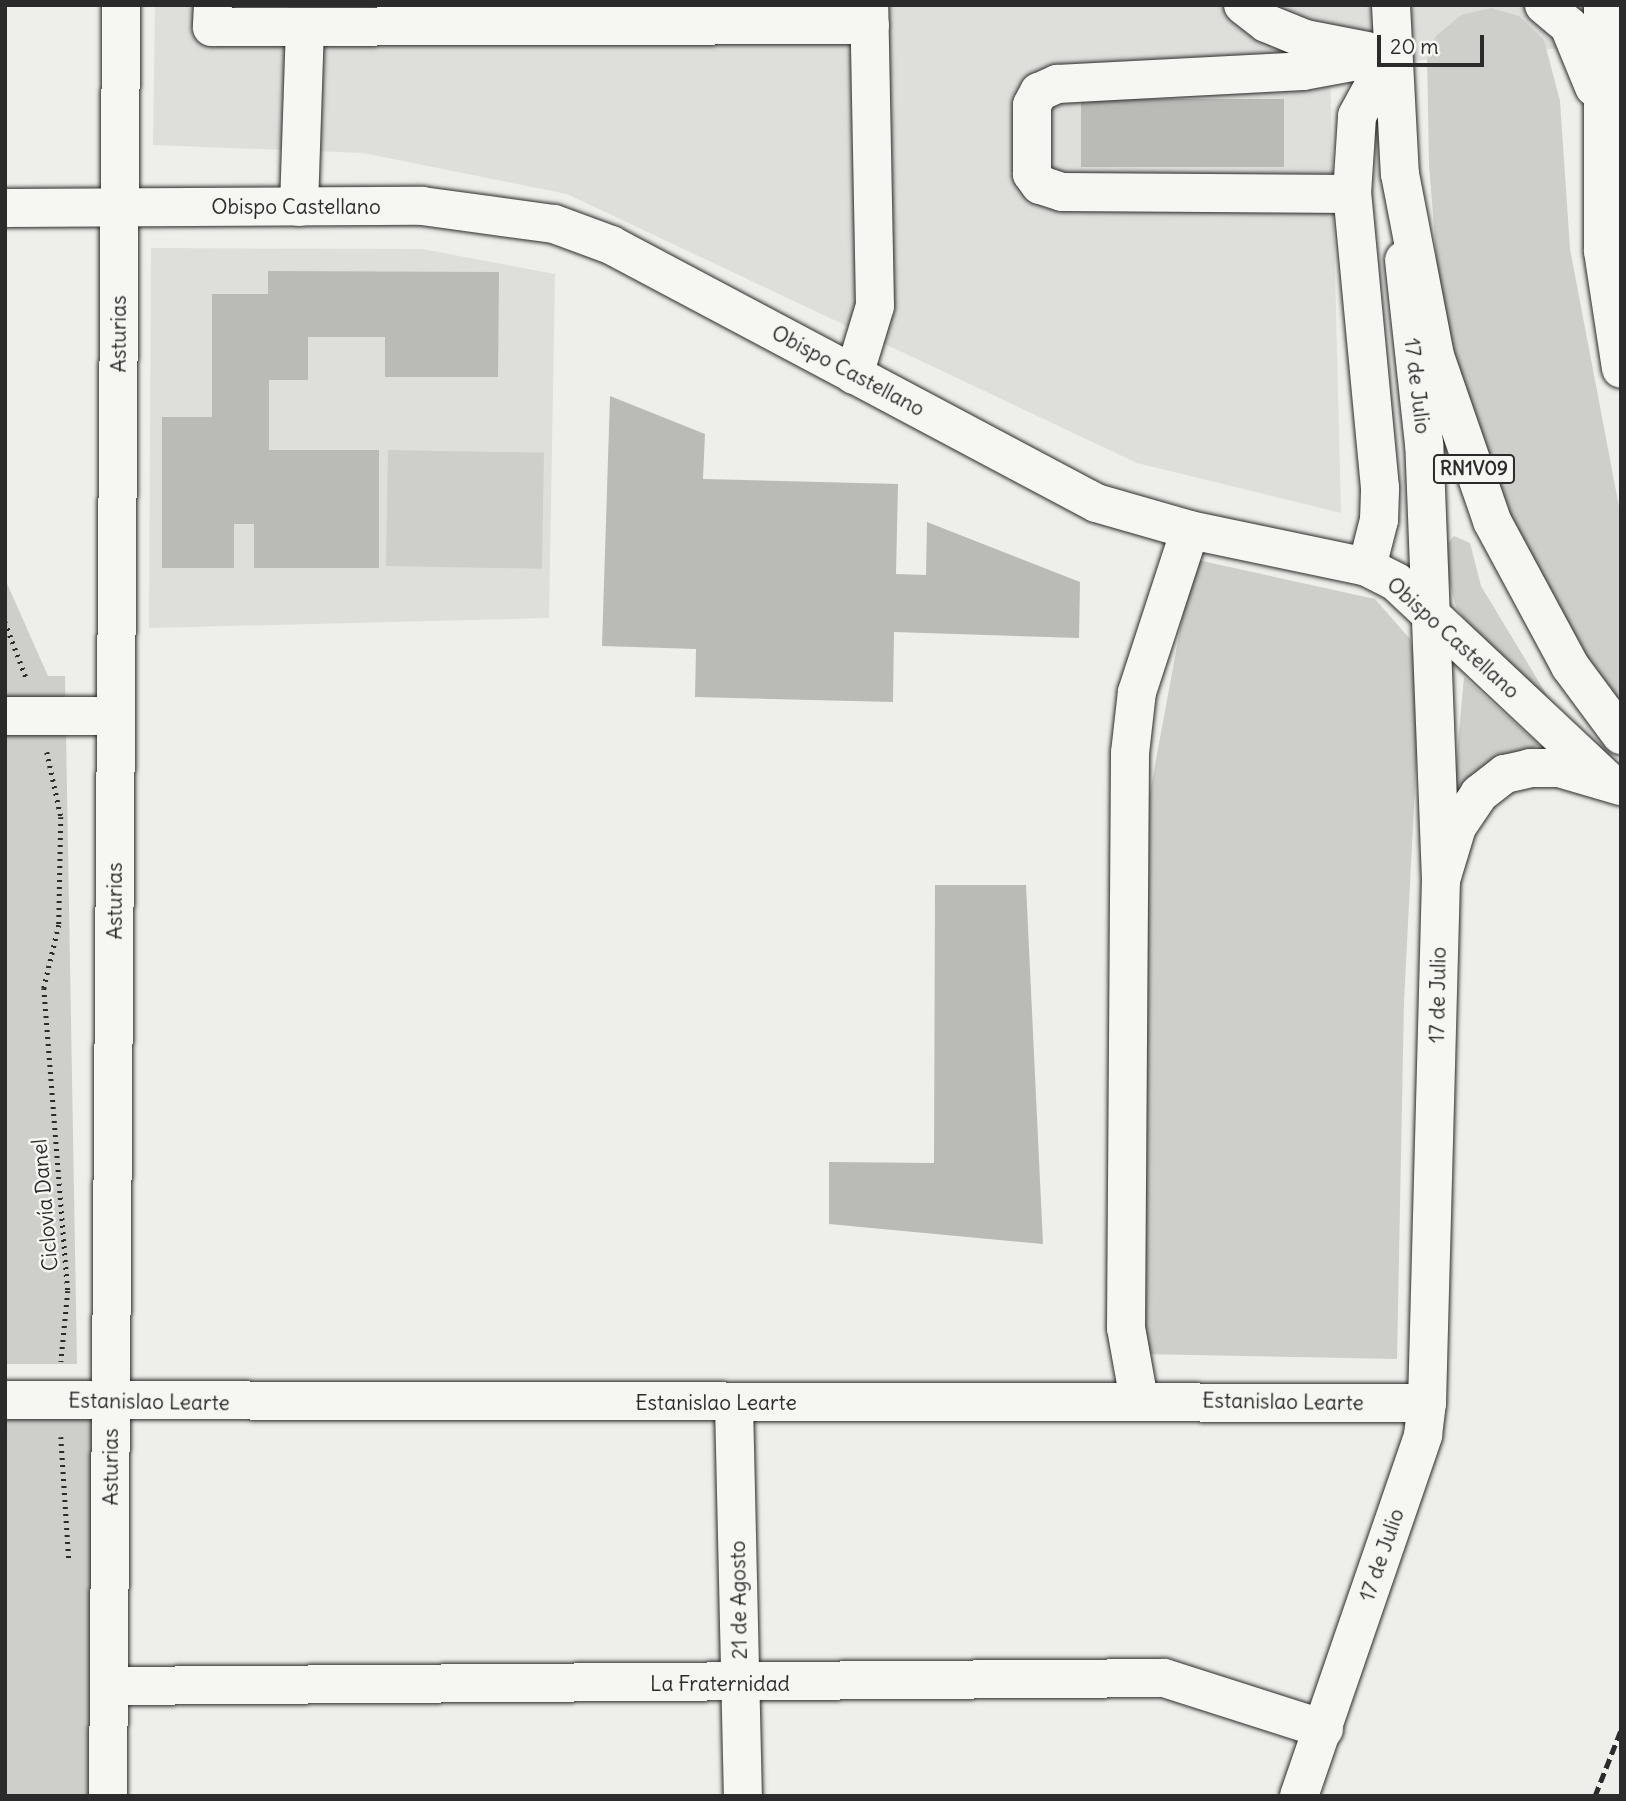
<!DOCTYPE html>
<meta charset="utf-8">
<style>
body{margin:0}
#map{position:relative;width:1626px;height:1801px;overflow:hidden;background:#eeeeea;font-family:Delius,sans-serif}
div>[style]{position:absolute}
.built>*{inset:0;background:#dededb}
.green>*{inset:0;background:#cececa;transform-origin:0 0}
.building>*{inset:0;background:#babab7;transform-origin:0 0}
.path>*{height:4.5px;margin-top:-2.25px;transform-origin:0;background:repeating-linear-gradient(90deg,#2b2b2b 0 2px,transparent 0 7px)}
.roads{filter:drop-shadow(0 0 2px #2b2b2b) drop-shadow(0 0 2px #2b2b2b)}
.minor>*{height:38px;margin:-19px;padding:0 19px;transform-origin:19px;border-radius:19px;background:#f6f6f2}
.major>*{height:38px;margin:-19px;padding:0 19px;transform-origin:19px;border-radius:19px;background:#f6f6f2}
.rail>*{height:5px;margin-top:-2.5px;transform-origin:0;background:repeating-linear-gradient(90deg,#2b2b2b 0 10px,transparent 0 15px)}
span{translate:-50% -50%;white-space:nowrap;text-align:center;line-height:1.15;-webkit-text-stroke:5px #f6f6f2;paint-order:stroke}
.shield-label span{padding:2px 5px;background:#f6f6f2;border:2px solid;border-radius:5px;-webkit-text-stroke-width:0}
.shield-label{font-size:19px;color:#2b2b2b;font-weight:700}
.street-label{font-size:21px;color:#2b2b2b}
.frame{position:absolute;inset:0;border:7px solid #2b2b2b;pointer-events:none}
.scale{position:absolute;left:1377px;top:35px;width:107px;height:32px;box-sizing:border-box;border:4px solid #2b2b2b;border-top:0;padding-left:9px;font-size:21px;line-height:24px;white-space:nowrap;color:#2b2b2b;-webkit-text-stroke:5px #f6f6f2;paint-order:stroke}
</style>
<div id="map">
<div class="built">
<i style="clip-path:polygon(155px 5px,1621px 5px,1621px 43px,1330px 68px,1341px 513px,1137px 463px,567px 194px,363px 153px,153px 145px)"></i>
<i style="clip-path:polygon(151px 248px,422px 249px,555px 274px,549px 618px,149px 628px)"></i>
</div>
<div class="green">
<i style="clip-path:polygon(1491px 8px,1519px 16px,1544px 40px,1560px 101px,1570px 249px,1621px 517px,1621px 704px,1573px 638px,1527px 557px,1472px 425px,1440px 302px,1429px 165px,1427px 51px,1436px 36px,1461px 15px)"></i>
<i style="left:388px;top:450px;width:156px;height:116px;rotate:1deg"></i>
<i style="clip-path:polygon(1454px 536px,1470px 543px,1481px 586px,1548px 697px,1485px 646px,1456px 607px,1445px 566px,1448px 543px)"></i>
<i style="clip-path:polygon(1193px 559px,1375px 599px,1410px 639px,1420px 687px,1404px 1002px,1397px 1359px,1139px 1354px,1146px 814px)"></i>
<i style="clip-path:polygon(5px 579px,48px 676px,65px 676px,77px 1364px,5px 1364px)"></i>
<i style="clip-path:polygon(1464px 677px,1539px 745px,1454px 788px)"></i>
<i style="left:104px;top:1410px;width:386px;height:99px;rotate:90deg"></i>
</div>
<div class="building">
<i style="clip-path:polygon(287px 5px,837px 5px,837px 12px,287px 14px)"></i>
<i style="left:1081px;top:99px;width:203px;height:68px"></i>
<i style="clip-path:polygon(268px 271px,499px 272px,498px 377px,385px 377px,385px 337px,308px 337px,308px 380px,269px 380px,269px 450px,379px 450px,379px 568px,254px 568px,254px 524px,234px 524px,234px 568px,162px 568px,162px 417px,212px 417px,212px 294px,268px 294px)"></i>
<i style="clip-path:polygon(610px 396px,705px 434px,703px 479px,898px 484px,896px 574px,926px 575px,927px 522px,1080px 582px,1079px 638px,894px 632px,893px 702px,695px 697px,696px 649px,602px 646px)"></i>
<i style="clip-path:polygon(935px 885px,1026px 885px,1043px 1244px,829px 1224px,829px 1162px,934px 1163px)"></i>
</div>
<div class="path">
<i style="left:5px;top:622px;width:62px;rotate:69.2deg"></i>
<i style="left:47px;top:752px;width:66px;rotate:77.8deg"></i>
<i style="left:61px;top:817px;width:108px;rotate:91.1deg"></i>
<i style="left:59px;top:925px;width:65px;rotate:103.4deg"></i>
<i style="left:44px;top:988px;width:304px;rotate:85.5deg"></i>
<i style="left:68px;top:1291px;width:71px;rotate:95.6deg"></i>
<i style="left:61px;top:1437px;width:124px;rotate:86.3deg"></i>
</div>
<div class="roads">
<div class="minor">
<i style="left:213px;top:5px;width:22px;rotate:93deg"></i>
<i style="left:212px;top:27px;width:658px;rotate:-0.17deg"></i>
<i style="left:1243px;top:5px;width:29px;rotate:38deg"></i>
<i style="left:1266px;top:23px;width:42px;rotate:22.3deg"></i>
<i style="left:1305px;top:39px;width:63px;rotate:11deg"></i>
<i style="left:1352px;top:194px;width:290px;rotate:-179.6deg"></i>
<i style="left:1062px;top:192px;width:23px;rotate:-162deg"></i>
<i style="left:1040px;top:185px;width:14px;rotate:-126deg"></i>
<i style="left:1032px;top:174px;width:69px;rotate:-90deg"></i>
<i style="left:1032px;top:105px;width:15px;rotate:-62deg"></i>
<i style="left:1039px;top:92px;width:20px;rotate:-24deg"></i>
<i style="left:1057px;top:84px;width:246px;rotate:-3deg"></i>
<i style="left:1303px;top:71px;width:88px;rotate:-10.4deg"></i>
<i style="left:299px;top:207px;width:178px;rotate:-88.1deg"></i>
<i style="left:5px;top:208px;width:417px;rotate:-0.3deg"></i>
<i style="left:422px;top:206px;width:133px;rotate:7.8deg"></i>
<i style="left:554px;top:224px;width:61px;rotate:20.2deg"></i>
<i style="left:611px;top:245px;width:549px;rotate:28.01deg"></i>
<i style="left:1096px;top:503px;width:98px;rotate:16deg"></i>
<i style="left:1190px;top:530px;width:181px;rotate:11.8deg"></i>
<i style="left:1367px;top:567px;width:33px;rotate:27deg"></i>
<i style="left:1396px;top:582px;width:287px;rotate:43.2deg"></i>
<i style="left:854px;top:375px;width:72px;rotate:-73.1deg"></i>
<i style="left:875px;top:306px;width:301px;rotate:-91.1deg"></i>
<i style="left:5px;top:716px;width:111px"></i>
<i style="left:5px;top:1400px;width:1422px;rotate:0.12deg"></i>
<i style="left:1139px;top:1400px;width:73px;rotate:-100.2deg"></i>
<i style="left:1126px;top:1328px;width:575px;rotate:-89.6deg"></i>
<i style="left:1130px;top:753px;width:61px;rotate:-83.5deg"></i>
<i style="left:1137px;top:692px;width:170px;rotate:-71.9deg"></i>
<i style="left:734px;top:1404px;width:392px;rotate:88.7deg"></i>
<i style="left:109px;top:1686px;width:1055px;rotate:-0.43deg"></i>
<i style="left:1164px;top:1678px;width:168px;rotate:17.7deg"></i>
<i style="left:108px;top:1796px;width:1791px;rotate:-89.58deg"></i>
<i style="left:1299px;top:1796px;width:382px;rotate:-71deg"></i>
<i style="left:1423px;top:1435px;width:32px;rotate:-83deg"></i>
<i style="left:1427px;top:1403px;width:523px;rotate:-88.47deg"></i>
<i style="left:1441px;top:880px;width:436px;rotate:-92.2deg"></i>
<i style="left:1424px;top:444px;width:185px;rotate:-96.2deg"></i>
</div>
<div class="major">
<i style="left:1391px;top:5px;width:169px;rotate:87deg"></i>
<i style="left:1400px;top:174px;width:185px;rotate:79.1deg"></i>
<i style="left:1435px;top:356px;width:175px;rotate:70.9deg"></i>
<i style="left:1492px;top:521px;width:165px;rotate:61.7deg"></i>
<i style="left:1570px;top:666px;width:86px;rotate:53.5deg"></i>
<i style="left:1544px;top:5px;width:33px;rotate:40deg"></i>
<i style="left:1569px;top:26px;width:66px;rotate:67.7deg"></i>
<i style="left:1603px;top:5px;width:246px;rotate:90deg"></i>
<i style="left:1603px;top:251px;width:119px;rotate:81.3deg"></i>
<i style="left:1367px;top:567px;width:49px;rotate:-75.7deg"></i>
<i style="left:1379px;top:520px;width:32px;rotate:-88deg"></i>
<i style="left:1380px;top:488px;width:295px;rotate:-95.4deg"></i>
<i style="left:1352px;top:194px;width:78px;rotate:-86.3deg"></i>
<i style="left:1357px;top:116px;width:69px;rotate:-61.6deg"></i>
<i style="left:1441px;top:880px;width:55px;rotate:-73.2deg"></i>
<i style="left:1457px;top:827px;width:40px;rotate:-56deg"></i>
<i style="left:1479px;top:794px;width:33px;rotate:-38deg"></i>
<i style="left:1505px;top:774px;width:26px;rotate:-13deg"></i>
<i style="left:1530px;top:768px;width:29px"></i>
<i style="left:1559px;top:768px;width:65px;rotate:16.2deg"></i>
</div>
</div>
<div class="rail">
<i style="left:1595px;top:1796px;width:71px;rotate:-68.5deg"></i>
</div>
<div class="shield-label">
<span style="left:1474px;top:469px">RN1V09</span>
</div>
<div class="street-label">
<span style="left:296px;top:207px">Obispo Castellano</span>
<span style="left:119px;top:334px;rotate:-90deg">Asturias</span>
<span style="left:848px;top:371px;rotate:28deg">Obispo Castellano</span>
<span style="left:1417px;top:386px;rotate:83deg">17 de Julio</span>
<span style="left:1453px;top:638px;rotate:42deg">Obispo Castellano</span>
<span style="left:115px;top:901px;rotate:-90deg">Asturias</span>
<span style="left:1438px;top:995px;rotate:-89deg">17 de Julio</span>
<span style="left:45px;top:1205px;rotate:-95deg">Ciclovía Danel</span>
<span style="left:149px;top:1402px;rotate:1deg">Estanislao Learte</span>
<span style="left:1283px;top:1402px;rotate:1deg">Estanislao Learte</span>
<span style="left:716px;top:1403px">Estanislao Learte</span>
<span style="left:111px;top:1467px;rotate:-90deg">Asturias</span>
<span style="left:1382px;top:1555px;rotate:-71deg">17 de Julio</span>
<span style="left:739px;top:1600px;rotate:-91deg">21 de Agosto</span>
<span style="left:720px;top:1684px">La Fraternidad</span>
</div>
<div class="frame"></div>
<div class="scale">20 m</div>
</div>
